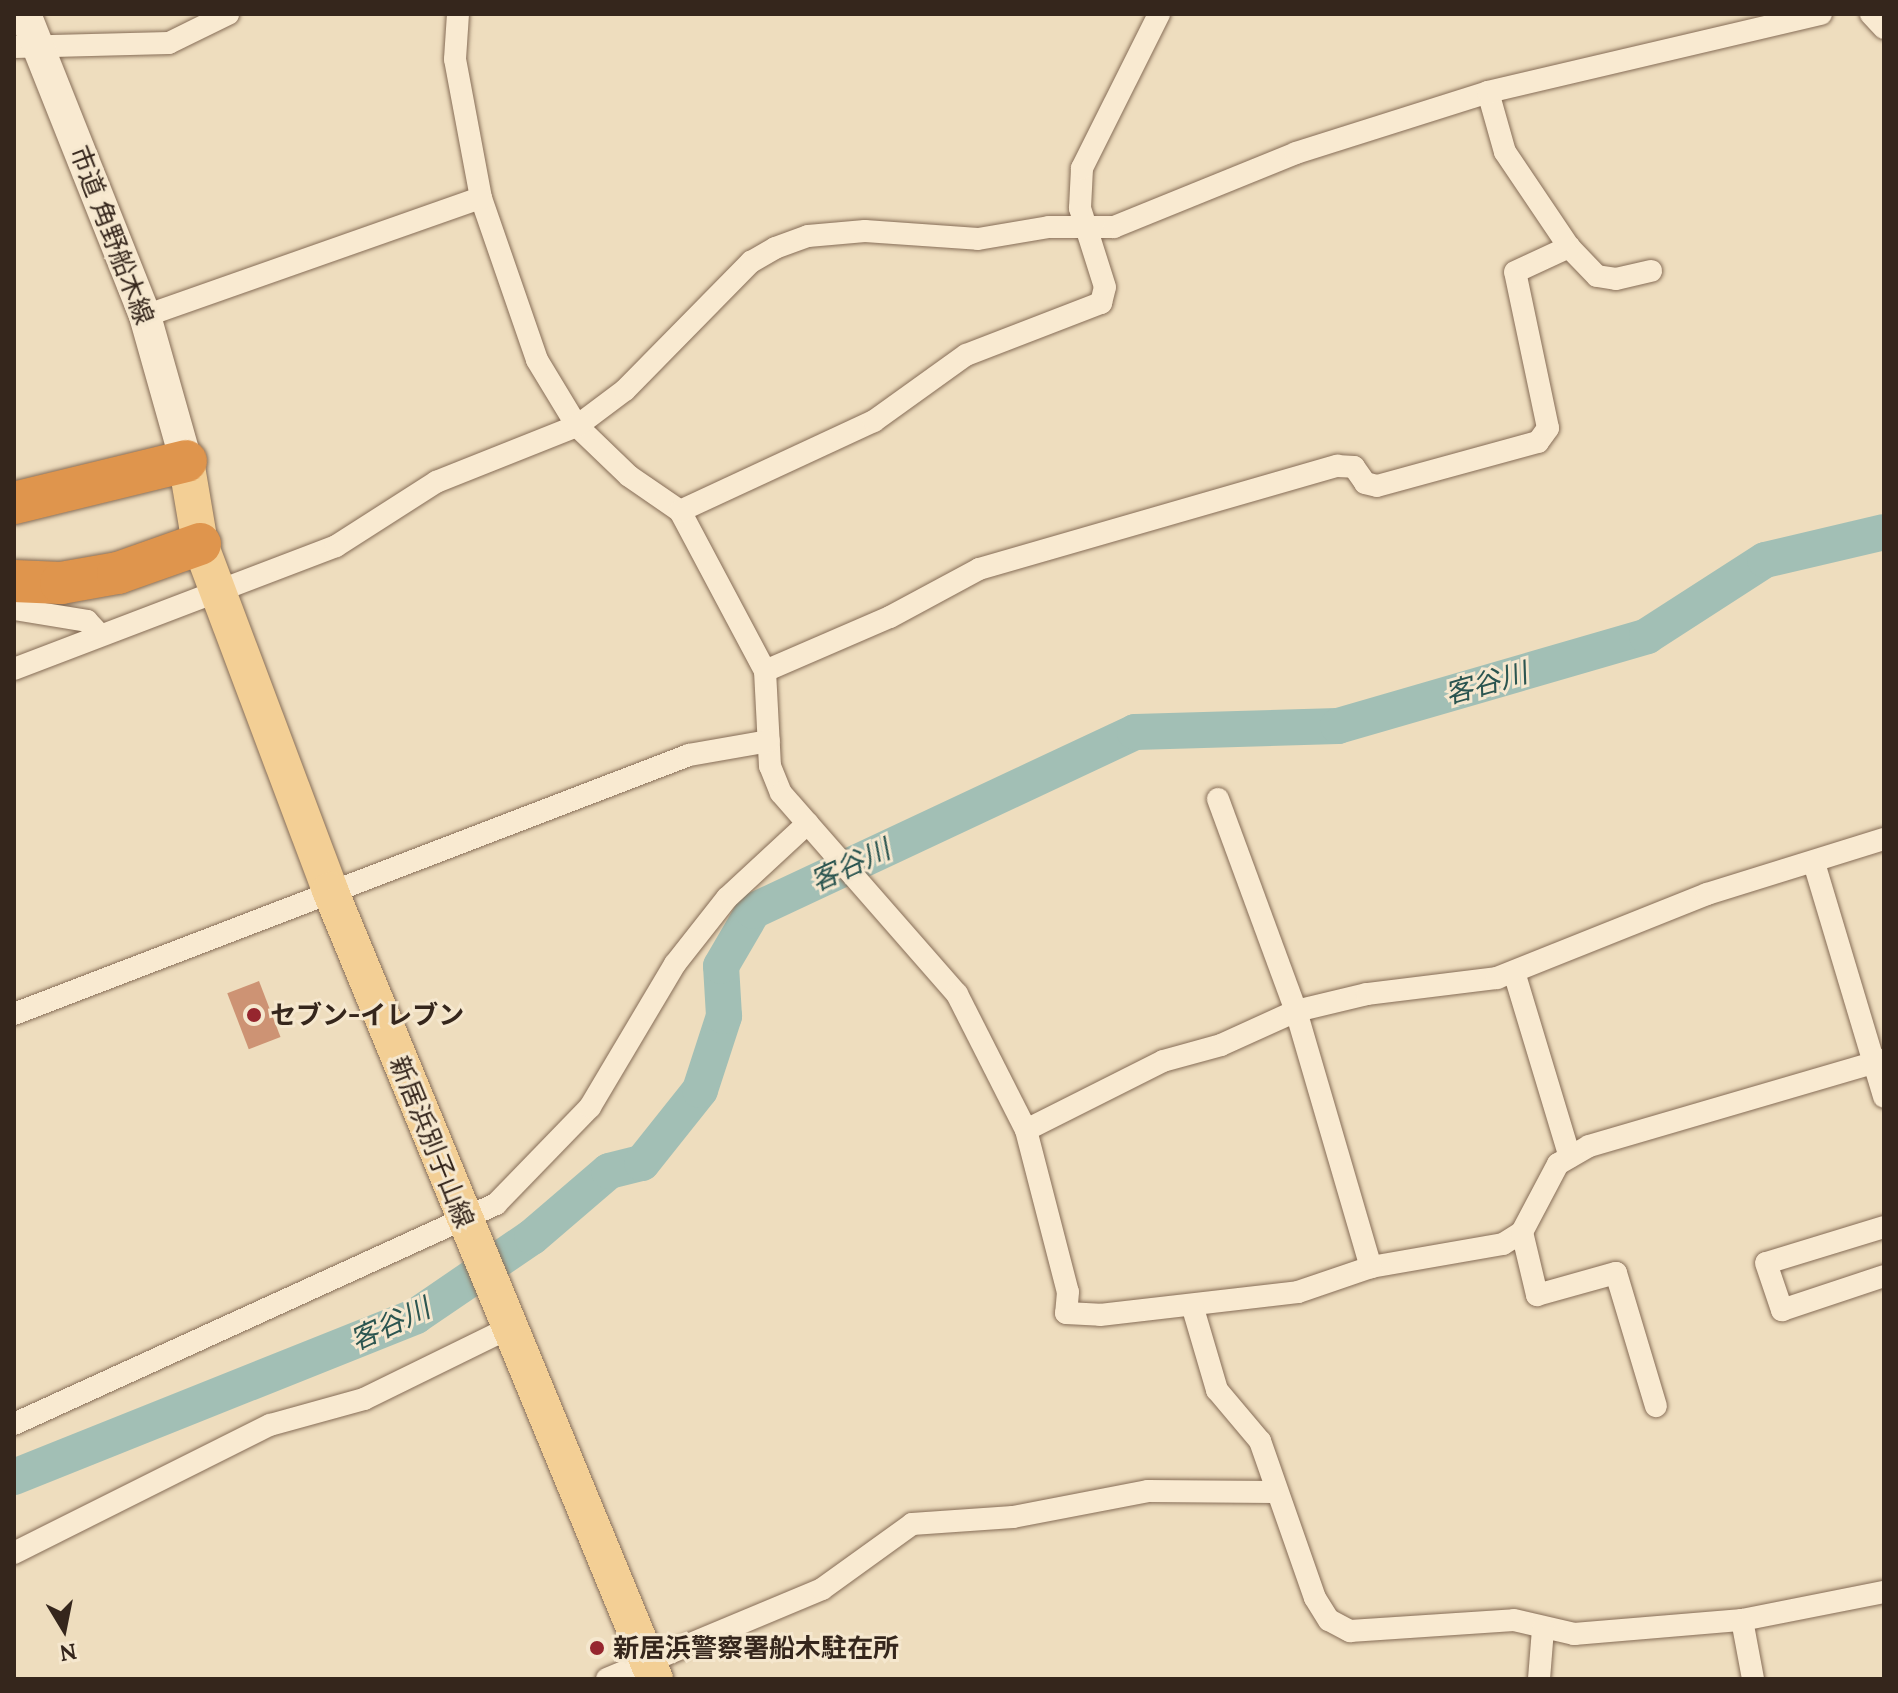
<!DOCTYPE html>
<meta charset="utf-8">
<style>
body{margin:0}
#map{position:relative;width:1898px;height:1693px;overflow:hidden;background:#eeddbe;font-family:Lora,"Noto Sans JP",serif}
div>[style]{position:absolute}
.river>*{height:36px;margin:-18px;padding:0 18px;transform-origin:18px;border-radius:18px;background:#a2bfb5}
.building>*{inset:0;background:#cd9374;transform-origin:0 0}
.roads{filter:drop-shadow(0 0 2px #866d57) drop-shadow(0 0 2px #866d57)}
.street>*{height:22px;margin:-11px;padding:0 11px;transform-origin:11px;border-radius:11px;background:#f9ead1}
.secondary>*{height:32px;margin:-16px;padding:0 16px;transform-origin:16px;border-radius:16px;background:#f9ead1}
.primary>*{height:36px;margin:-18px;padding:0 18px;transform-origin:18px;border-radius:18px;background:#f3cf95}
.highway>*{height:42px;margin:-21px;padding:0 21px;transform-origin:21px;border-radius:21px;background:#df954d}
.dots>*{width:22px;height:22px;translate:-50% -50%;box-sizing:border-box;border:4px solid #f5e7ce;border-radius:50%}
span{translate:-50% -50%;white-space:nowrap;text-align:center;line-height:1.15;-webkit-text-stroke:6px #f5e7ce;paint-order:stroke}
.street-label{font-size:26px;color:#35261c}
.poi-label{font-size:26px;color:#35261c;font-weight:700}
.left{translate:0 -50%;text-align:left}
.water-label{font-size:28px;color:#2b5550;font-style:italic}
.frame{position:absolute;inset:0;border:16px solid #35261c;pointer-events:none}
.north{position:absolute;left:24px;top:1589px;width:80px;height:80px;-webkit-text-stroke:6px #f5e7ce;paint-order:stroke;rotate:170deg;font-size:22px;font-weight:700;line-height:32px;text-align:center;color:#35261c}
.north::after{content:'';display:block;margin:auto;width:28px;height:36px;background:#35261c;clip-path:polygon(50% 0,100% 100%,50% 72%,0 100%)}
</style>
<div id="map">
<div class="river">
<i style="left:14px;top:1477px;width:433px;rotate:-21.8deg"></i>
<i style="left:416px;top:1316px;width:140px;rotate:-34.3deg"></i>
<i style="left:532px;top:1237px;width:101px;rotate:-40.6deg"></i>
<i style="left:609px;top:1171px;width:34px;rotate:-14deg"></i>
<i style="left:642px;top:1163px;width:93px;rotate:-51.5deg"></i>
<i style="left:700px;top:1090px;width:78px;rotate:-72deg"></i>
<i style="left:724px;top:1016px;width:50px;rotate:-93.4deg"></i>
<i style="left:721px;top:966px;width:64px;rotate:-59.8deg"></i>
<i style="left:753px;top:911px;width:422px;rotate:-25.1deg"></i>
<i style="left:1135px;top:732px;width:203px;rotate:-1.7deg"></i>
<i style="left:1338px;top:726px;width:322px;rotate:-16.2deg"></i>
<i style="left:1647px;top:636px;width:140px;rotate:-32.8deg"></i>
<i style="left:1765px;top:560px;width:122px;rotate:-13.2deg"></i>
</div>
<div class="building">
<i style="left:259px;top:981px;width:60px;height:34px;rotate:69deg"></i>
</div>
<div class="roads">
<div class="street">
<i style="left:1871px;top:14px;width:19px;rotate:47deg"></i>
<i style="left:14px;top:47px;width:155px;rotate:-1.5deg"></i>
<i style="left:169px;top:43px;width:66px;rotate:-26.2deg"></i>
<i style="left:1488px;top:92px;width:62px;rotate:74.2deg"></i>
<i style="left:1505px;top:152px;width:115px;rotate:56deg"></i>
<i style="left:1569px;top:247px;width:40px;rotate:46deg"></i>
<i style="left:1597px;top:276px;width:19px;rotate:9deg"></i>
<i style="left:1616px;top:279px;width:36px;rotate:-13deg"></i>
<i style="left:481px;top:198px;width:171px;rotate:70.9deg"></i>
<i style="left:537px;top:360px;width:77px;rotate:58.8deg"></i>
<i style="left:577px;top:426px;width:72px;rotate:43.9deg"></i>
<i style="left:629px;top:476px;width:62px;rotate:34.5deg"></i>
<i style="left:680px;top:511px;width:181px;rotate:62deg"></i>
<i style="left:765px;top:671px;width:95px;rotate:87deg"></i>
<i style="left:770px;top:766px;width:29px;rotate:68deg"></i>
<i style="left:781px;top:793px;width:267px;rotate:48.8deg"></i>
<i style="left:957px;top:994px;width:153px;rotate:63.1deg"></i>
<i style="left:1026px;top:1130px;width:167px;rotate:75.5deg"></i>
<i style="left:1068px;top:1292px;width:21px;rotate:95deg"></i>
<i style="left:1066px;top:1313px;width:34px;rotate:3deg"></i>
<i style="left:1100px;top:1315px;width:199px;rotate:-6.6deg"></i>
<i style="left:1298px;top:1292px;width:77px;rotate:-18.9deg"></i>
<i style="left:1371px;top:1267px;width:134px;rotate:-9.9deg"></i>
<i style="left:1503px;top:1244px;width:22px;rotate:-32deg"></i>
<i style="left:1522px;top:1232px;width:77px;rotate:-62.1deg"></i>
<i style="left:1558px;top:1164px;width:36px;rotate:-30deg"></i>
<i style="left:1589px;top:1146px;width:307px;rotate:-16.3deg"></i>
<i style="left:145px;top:316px;width:356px;rotate:-19.4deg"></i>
<i style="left:481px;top:198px;width:141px;rotate:-100.6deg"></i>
<i style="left:455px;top:59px;width:45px;rotate:-86.2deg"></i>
<i style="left:680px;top:511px;width:214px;rotate:-24.9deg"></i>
<i style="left:874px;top:421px;width:113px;rotate:-35.7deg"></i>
<i style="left:966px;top:355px;width:145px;rotate:-21.1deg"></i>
<i style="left:1101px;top:303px;width:16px;rotate:-76deg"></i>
<i style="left:1105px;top:287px;width:83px;rotate:-107.6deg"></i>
<i style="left:1080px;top:208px;width:40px;rotate:-87.1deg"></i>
<i style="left:1082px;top:168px;width:172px;rotate:-63.4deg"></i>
<i style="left:14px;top:609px;width:74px;rotate:9.3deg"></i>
<i style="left:87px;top:621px;width:19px;rotate:47deg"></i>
<i style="left:14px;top:669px;width:345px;rotate:-20.9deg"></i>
<i style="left:336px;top:546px;width:119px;rotate:-32.6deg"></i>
<i style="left:436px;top:482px;width:152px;rotate:-21.7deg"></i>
<i style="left:577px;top:426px;width:60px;rotate:-36.9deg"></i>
<i style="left:625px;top:390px;width:180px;rotate:-45.5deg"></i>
<i style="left:751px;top:262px;width:28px;rotate:-30deg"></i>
<i style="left:775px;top:248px;width:35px;rotate:-20deg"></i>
<i style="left:808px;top:236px;width:57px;rotate:-5deg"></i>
<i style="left:865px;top:231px;width:113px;rotate:4deg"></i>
<i style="left:978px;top:239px;width:72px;rotate:-9.6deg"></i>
<i style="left:1049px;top:227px;width:65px"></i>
<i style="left:1114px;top:227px;width:196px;rotate:-22.1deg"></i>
<i style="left:1296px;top:153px;width:201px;rotate:-17.6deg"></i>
<i style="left:1488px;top:92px;width:342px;rotate:-13.2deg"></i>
<i style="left:765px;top:671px;width:136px;rotate:-23.4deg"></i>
<i style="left:890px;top:617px;width:101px;rotate:-28.3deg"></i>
<i style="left:979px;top:569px;width:373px;rotate:-16.1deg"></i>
<i style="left:1337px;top:466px;width:17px;rotate:3deg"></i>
<i style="left:1354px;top:467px;width:19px;rotate:55deg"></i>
<i style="left:1365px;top:483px;width:12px;rotate:14deg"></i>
<i style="left:1377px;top:486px;width:167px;rotate:-15.3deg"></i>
<i style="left:1538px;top:442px;width:17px;rotate:-54deg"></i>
<i style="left:1548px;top:428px;width:159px;rotate:-101.9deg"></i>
<i style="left:1515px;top:272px;width:60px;rotate:-24.8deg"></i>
<i style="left:1218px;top:799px;width:226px;rotate:69.8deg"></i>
<i style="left:1296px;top:1011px;width:267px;rotate:73.7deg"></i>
<i style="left:1814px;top:863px;width:244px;rotate:73.3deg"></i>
<i style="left:1514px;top:972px;width:193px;rotate:73.2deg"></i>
<i style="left:14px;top:1014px;width:723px;rotate:-20.99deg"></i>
<i style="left:689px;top:755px;width:81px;rotate:-9.9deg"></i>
<i style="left:1026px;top:1130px;width:153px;rotate:-26.7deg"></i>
<i style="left:1163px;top:1061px;width:60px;rotate:-15.4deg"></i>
<i style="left:1221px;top:1045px;width:82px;rotate:-24.4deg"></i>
<i style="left:1296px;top:1011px;width:73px;rotate:-13.5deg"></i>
<i style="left:1367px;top:994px;width:131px;rotate:-7deg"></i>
<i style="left:1497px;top:978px;width:226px;rotate:-21.8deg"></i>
<i style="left:1707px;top:894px;width:185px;rotate:-17.3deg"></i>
<i style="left:1884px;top:1227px;width:123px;rotate:163deg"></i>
<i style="left:1766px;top:1263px;width:50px;rotate:71.2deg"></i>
<i style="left:1782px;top:1310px;width:108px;rotate:-18.4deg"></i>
<i style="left:1522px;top:1232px;width:65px;rotate:76.6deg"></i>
<i style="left:1537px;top:1295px;width:82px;rotate:-15.6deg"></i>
<i style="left:1616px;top:1273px;width:139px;rotate:73.3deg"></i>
<i style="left:1192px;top:1305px;width:89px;rotate:73.6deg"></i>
<i style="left:1217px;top:1390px;width:67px;rotate:49.9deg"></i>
<i style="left:1260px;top:1441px;width:166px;rotate:70.7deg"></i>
<i style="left:1315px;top:1598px;width:26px;rotate:58deg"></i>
<i style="left:1329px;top:1620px;width:24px;rotate:28deg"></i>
<i style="left:1350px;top:1631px;width:164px;rotate:-3.8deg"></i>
<i style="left:1514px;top:1620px;width:62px;rotate:13.1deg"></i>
<i style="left:1574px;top:1634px;width:169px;rotate:-4.8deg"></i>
<i style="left:1742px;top:1620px;width:145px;rotate:-11.2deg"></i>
<i style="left:14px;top:1424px;width:530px;rotate:-24.53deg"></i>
<i style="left:496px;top:1204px;width:135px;rotate:-45.9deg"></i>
<i style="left:590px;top:1107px;width:166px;rotate:-59.3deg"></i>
<i style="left:675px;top:964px;width:84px;rotate:-51.8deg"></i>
<i style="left:727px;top:898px;width:110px;rotate:-42.8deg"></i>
<i style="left:14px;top:1553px;width:286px;rotate:-26.6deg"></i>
<i style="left:270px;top:1425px;width:98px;rotate:-15.5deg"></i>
<i style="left:364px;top:1399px;width:161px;rotate:-26.1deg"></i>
<i style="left:1742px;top:1620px;width:60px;rotate:79.4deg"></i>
<i style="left:607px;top:1679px;width:233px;rotate:-22.7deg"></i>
<i style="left:822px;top:1589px;width:111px;rotate:-35.8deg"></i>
<i style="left:912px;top:1524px;width:101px;rotate:-4deg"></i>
<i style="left:1013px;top:1517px;width:137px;rotate:-10.9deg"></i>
<i style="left:1148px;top:1491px;width:126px;rotate:0.5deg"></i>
<i style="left:1539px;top:1679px;width:50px;rotate:-85.4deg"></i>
</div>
<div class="secondary">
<i style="left:25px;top:14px;width:325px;rotate:68.3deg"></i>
<i style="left:145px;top:316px;width:151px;rotate:74.2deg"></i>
</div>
<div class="primary">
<i style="left:186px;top:461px;width:84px;rotate:80.4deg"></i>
<i style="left:200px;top:544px;width:370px;rotate:69.4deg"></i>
<i style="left:330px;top:890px;width:853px;rotate:67.61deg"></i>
</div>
<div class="highway">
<i style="left:14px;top:503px;width:177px;rotate:-13.7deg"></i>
<i style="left:14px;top:581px;width:47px;rotate:2.4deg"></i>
<i style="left:61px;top:583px;width:58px;rotate:-10deg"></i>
<i style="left:118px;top:573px;width:87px;rotate:-19.5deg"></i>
</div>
</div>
<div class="dots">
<i style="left:254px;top:1015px;background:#96262e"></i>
<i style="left:597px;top:1648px;background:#96262e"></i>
</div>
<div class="street-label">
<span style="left:112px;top:235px;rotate:69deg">市道 角野船木線</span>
<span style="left:432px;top:1142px;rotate:68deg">新居浜別子山線</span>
</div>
<div class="poi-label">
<span class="left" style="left:270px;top:1015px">セブン-イレブン</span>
<span class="left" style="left:613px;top:1648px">新居浜警察署船木駐在所</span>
</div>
<div class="water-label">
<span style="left:1486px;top:683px;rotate:-16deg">客谷川</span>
<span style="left:850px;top:865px;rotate:-25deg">客谷川</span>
<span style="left:390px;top:1324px;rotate:-25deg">客谷川</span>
</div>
<div class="frame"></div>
<div class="north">N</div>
</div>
